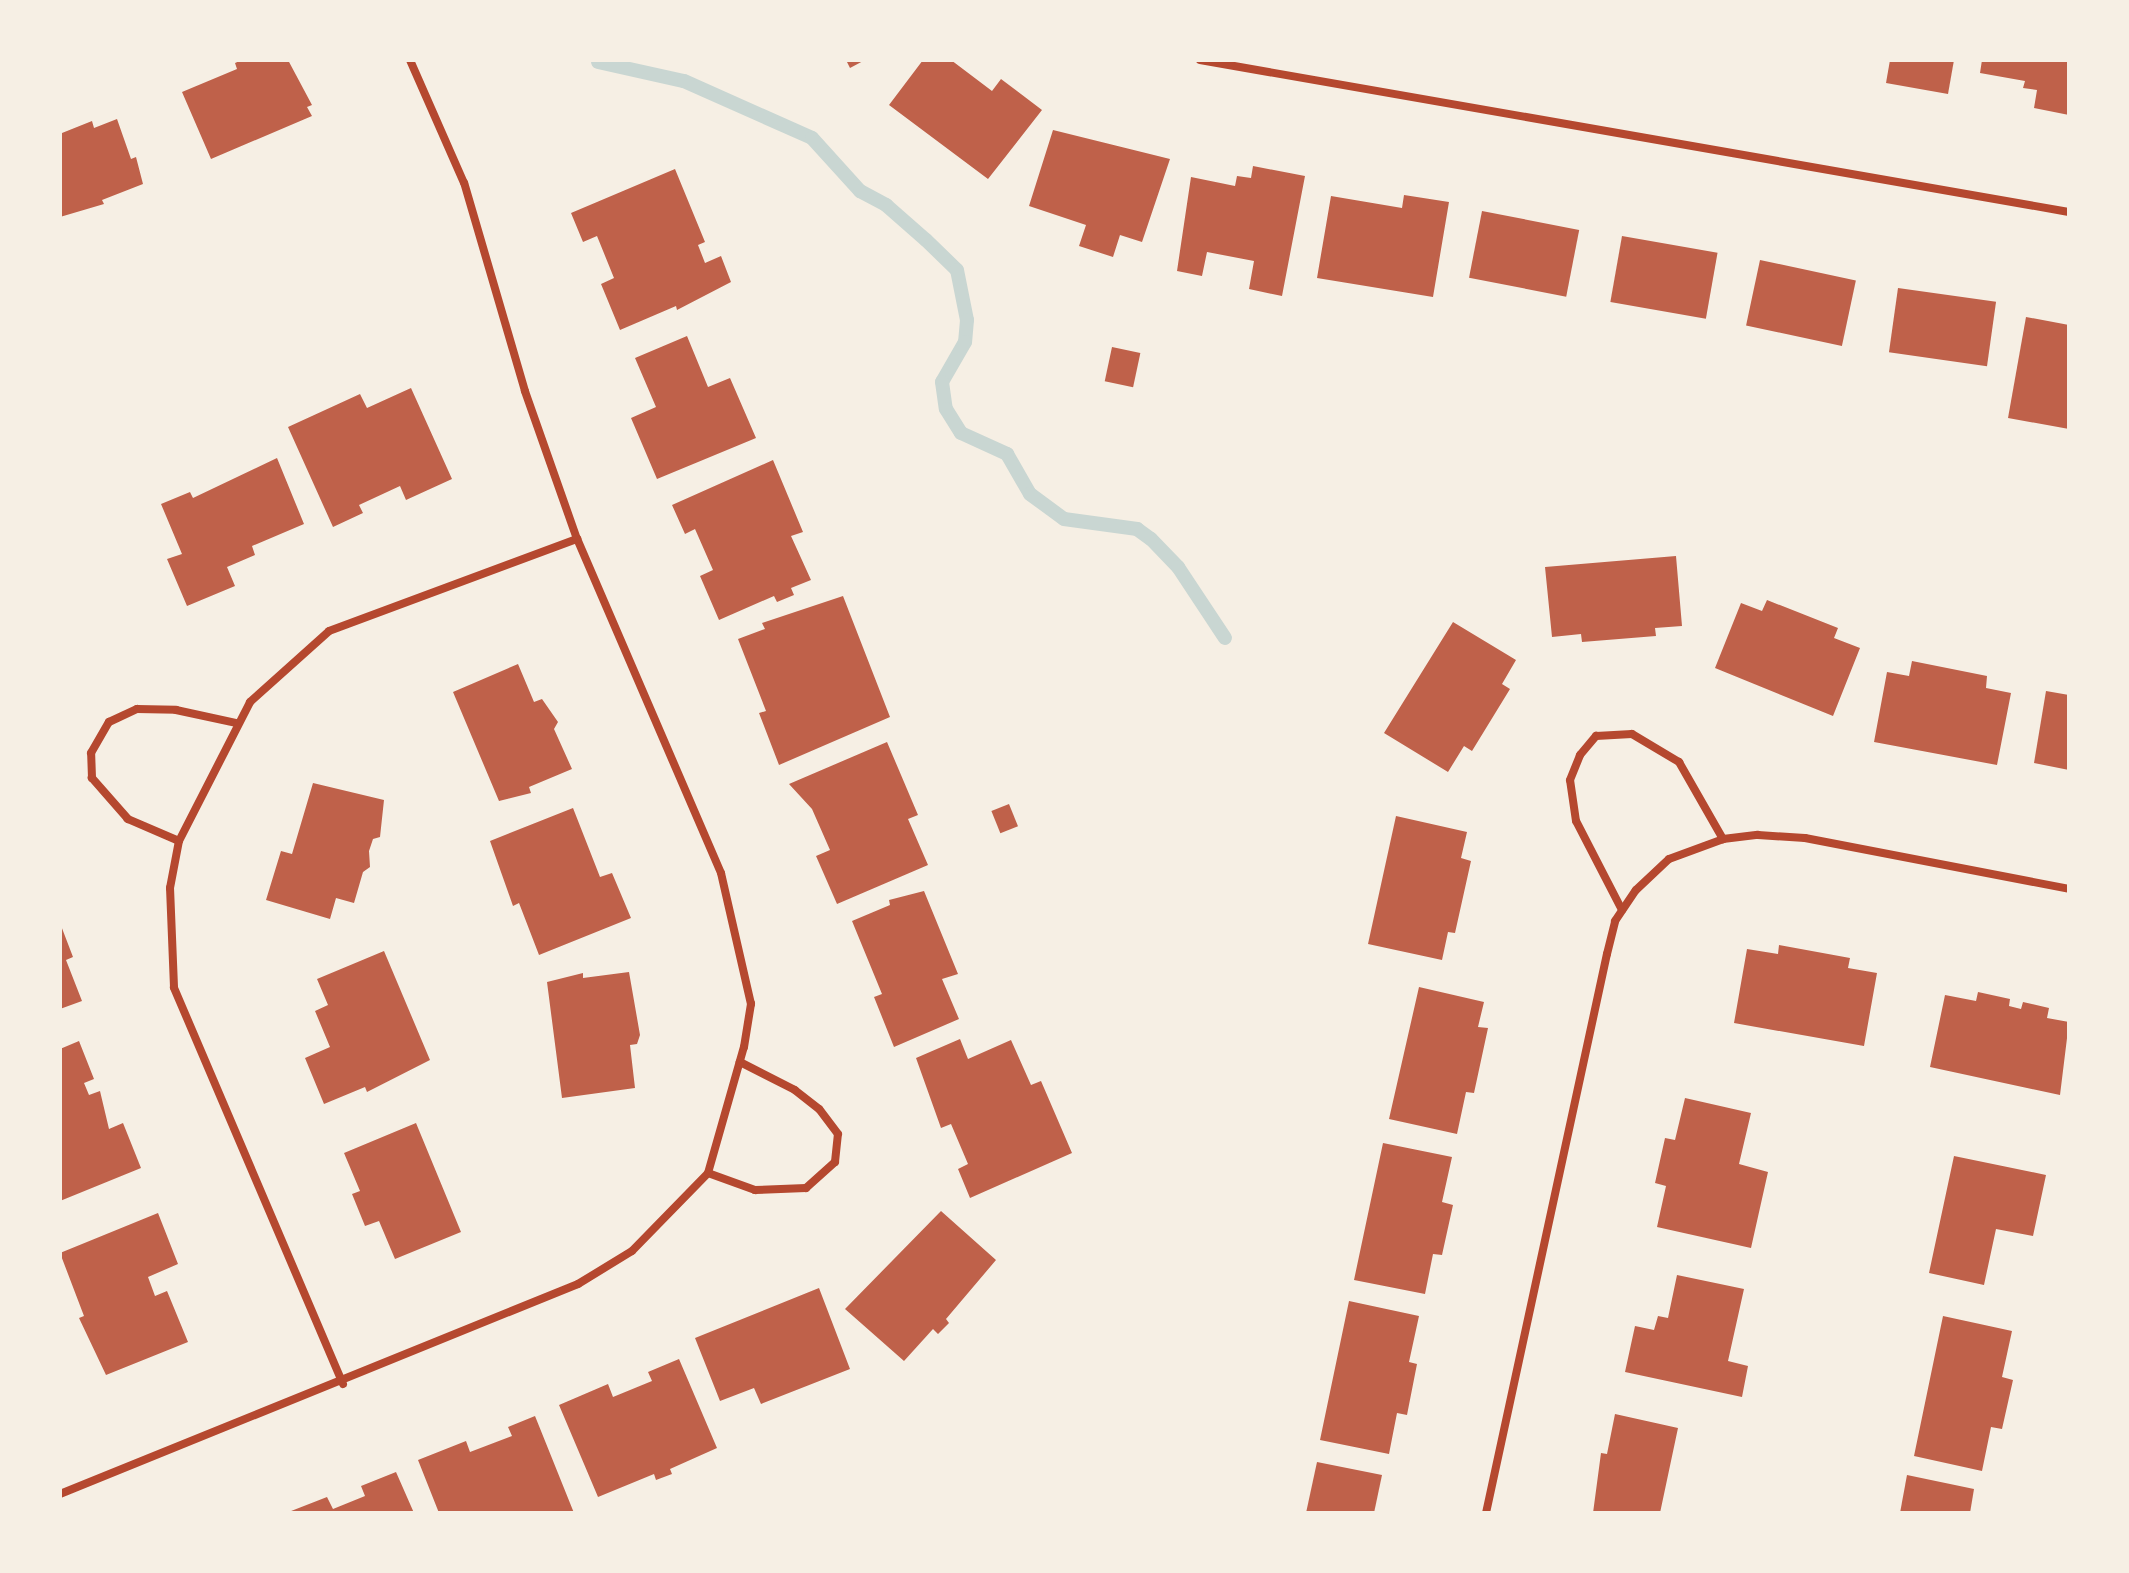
<!DOCTYPE html>
<style>
body{margin:0}
#map{position:relative;width:2129px;height:1573px;overflow:hidden;background:#f6efe4;font-family:"Alegreya Sans",sans-serif}
div>[style]{position:absolute}
.stream>*{height:14px;margin:-7px;padding:0 7px;transform-origin:7px;border-radius:7px;background:#c9d6d2}
.building>*{inset:0;background:#bf614a;transform-origin:0 0}
.minor>*{height:8px;margin:-4px;padding:0 4px;transform-origin:4px;border-radius:4px;background:#b5482f}
span{translate:-50% -50%;white-space:nowrap;text-align:center;line-height:1.15;-webkit-text-stroke:8px #f6efe4;paint-order:stroke}
.frame{position:absolute;inset:0;border:62px solid #f6efe4;pointer-events:none}
</style>
<div id="map">
<div class="stream">
<i style="left:598px;top:62px;width:88px;rotate:12.5deg"></i>
<i style="left:684px;top:81px;width:140px;rotate:24deg"></i>
<i style="left:812px;top:138px;width:72px;rotate:47.8deg"></i>
<i style="left:860px;top:191px;width:30px;rotate:28deg"></i>
<i style="left:886px;top:205px;width:53px;rotate:41.2deg"></i>
<i style="left:926px;top:240px;width:43px;rotate:44.1deg"></i>
<i style="left:957px;top:270px;width:51px;rotate:78.7deg"></i>
<i style="left:967px;top:320px;width:22px;rotate:95deg"></i>
<i style="left:965px;top:342px;width:46px;rotate:119.9deg"></i>
<i style="left:942px;top:382px;width:27px;rotate:82deg"></i>
<i style="left:946px;top:409px;width:28px;rotate:58deg"></i>
<i style="left:961px;top:433px;width:51px;rotate:24.5deg"></i>
<i style="left:1007px;top:454px;width:46px;rotate:60.1deg"></i>
<i style="left:1030px;top:494px;width:42px;rotate:36.3deg"></i>
<i style="left:1064px;top:519px;width:74px;rotate:7.8deg"></i>
<i style="left:1137px;top:529px;width:17px;rotate:36deg"></i>
<i style="left:1151px;top:539px;width:39px;rotate:46deg"></i>
<i style="left:1178px;top:567px;width:85px;rotate:56.5deg"></i>
</div>
<div class="building">
<i style="clip-path:polygon(242px 60px,288px 60px,312px 105px,307px 107px,312px 116px,211px 159px,182px 92px,237px 69px,235px 63px)"></i>
<i style="clip-path:polygon(846px 60px,865px 60px,850px 68px)"></i>
<i style="clip-path:polygon(923px 60px,951px 60px,992px 91px,1001px 79px,1042px 110px,988px 179px,889px 105px)"></i>
<i style="clip-path:polygon(1890px 60px,1954px 60px,1948px 94px,1886px 83px)"></i>
<i style="clip-path:polygon(1982px 60px,2069px 60px,2069px 115px,2034px 108px,2037px 90px,2023px 88px,2025px 81px,1980px 73px)"></i>
<i style="clip-path:polygon(117px 119px,131px 159px,136px 157px,143px 184px,102px 200px,104px 204px,60px 217px,62px 133px,92px 121px,94px 128px)"></i>
<i style="clip-path:polygon(1053px 130px,1170px 159px,1142px 242px,1120px 235px,1113px 257px,1079px 246px,1086px 225px,1029px 206px)"></i>
<i style="clip-path:polygon(1253px 166px,1305px 176px,1282px 296px,1249px 289px,1254px 261px,1207px 252px,1202px 276px,1177px 271px,1191px 177px,1235px 186px,1237px 176px,1251px 178px)"></i>
<i style="clip-path:polygon(675px 169px,705px 242px,698px 245px,705px 263px,721px 256px,731px 282px,677px 310px,676px 306px,620px 330px,601px 284px,614px 278px,597px 236px,583px 242px,571px 213px)"></i>
<i style="clip-path:polygon(1404px 195px,1449px 202px,1433px 297px,1317px 278px,1331px 196px,1402px 208px)"></i>
<i style="left:1482px;top:211px;width:99px;height:68px;rotate:11deg"></i>
<i style="left:1622px;top:236px;width:97px;height:67px;rotate:10deg"></i>
<i style="left:1760px;top:260px;width:98px;height:67px;rotate:12deg"></i>
<i style="left:1898px;top:288px;width:99px;height:65px;rotate:8deg"></i>
<i style="clip-path:polygon(2026px 317px,2069px 325px,2069px 429px,2008px 418px)"></i>
<i style="clip-path:polygon(687px 336px,708px 387px,730px 378px,756px 438px,657px 479px,631px 418px,656px 407px,635px 358px)"></i>
<i style="left:1112px;top:347px;width:29px;height:35px;rotate:12deg"></i>
<i style="clip-path:polygon(411px 388px,452px 479px,406px 500px,400px 486px,359px 505px,363px 513px,333px 527px,288px 427px,360px 394px,367px 408px)"></i>
<i style="clip-path:polygon(277px 458px,304px 524px,252px 546px,255px 555px,227px 567px,235px 586px,187px 606px,167px 559px,182px 554px,161px 504px,190px 492px,193px 498px)"></i>
<i style="clip-path:polygon(773px 460px,803px 532px,791px 536px,811px 580px,791px 588px,794px 595px,777px 602px,774px 596px,719px 620px,700px 576px,713px 570px,695px 529px,685px 534px,672px 505px)"></i>
<i style="clip-path:polygon(1676px 556px,1682px 626px,1655px 628px,1656px 636px,1582px 642px,1581px 634px,1552px 637px,1545px 567px)"></i>
<i style="clip-path:polygon(843px 596px,890px 717px,779px 765px,759px 713px,766px 711px,738px 639px,765px 629px,762px 623px)"></i>
<i style="clip-path:polygon(1767px 600px,1838px 628px,1834px 638px,1860px 648px,1833px 716px,1715px 668px,1741px 603px,1762px 611px)"></i>
<i style="clip-path:polygon(1453px 622px,1516px 660px,1502px 684px,1510px 689px,1472px 751px,1464px 746px,1448px 772px,1384px 733px)"></i>
<i style="clip-path:polygon(1912px 661px,1987px 676px,1986px 688px,2011px 693px,1997px 765px,1874px 742px,1887px 672px,1909px 676px)"></i>
<i style="clip-path:polygon(518px 664px,534px 702px,542px 699px,558px 722px,554px 729px,572px 769px,529px 787px,531px 793px,499px 801px,453px 692px)"></i>
<i style="clip-path:polygon(2046px 691px,2069px 695px,2069px 770px,2034px 763px)"></i>
<i style="clip-path:polygon(887px 742px,918px 815px,908px 819px,928px 865px,837px 904px,816px 856px,830px 850px,812px 809px,789px 784px)"></i>
<i style="clip-path:polygon(313px 783px,384px 800px,380px 837px,373px 839px,369px 851px,370px 867px,363px 872px,354px 903px,336px 898px,330px 919px,266px 900px,281px 851px,292px 854px)"></i>
<i style="left:1009px;top:804px;width:24px;height:19px;rotate:68deg"></i>
<i style="clip-path:polygon(573px 808px,600px 877px,612px 873px,631px 918px,539px 955px,519px 903px,513px 906px,490px 841px)"></i>
<i style="clip-path:polygon(1396px 816px,1467px 832px,1461px 858px,1471px 861px,1455px 933px,1448px 932px,1442px 960px,1368px 944px)"></i>
<i style="clip-path:polygon(924px 891px,958px 974px,942px 979px,959px 1019px,894px 1047px,874px 997px,882px 994px,852px 921px,890px 905px,889px 900px)"></i>
<i style="clip-path:polygon(60px 923px,73px 957px,66px 960px,82px 1001px,60px 1009px)"></i>
<i style="clip-path:polygon(1779px 945px,1850px 958px,1848px 968px,1877px 973px,1864px 1046px,1734px 1023px,1747px 949px,1778px 954px)"></i>
<i style="clip-path:polygon(384px 951px,430px 1060px,367px 1092px,365px 1087px,324px 1104px,305px 1058px,330px 1047px,315px 1011px,328px 1005px,317px 979px)"></i>
<i style="clip-path:polygon(629px 972px,640px 1035px,637px 1044px,630px 1045px,635px 1088px,562px 1098px,547px 982px,583px 973px,583px 978px)"></i>
<i style="clip-path:polygon(1419px 987px,1484px 1002px,1478px 1027px,1488px 1028px,1474px 1093px,1466px 1092px,1457px 1134px,1389px 1119px)"></i>
<i style="clip-path:polygon(1978px 992px,2010px 999px,2009px 1006px,2021px 1009px,2023px 1002px,2049px 1008px,2047px 1018px,2069px 1022px,2060px 1095px,1930px 1067px,1945px 995px,1976px 1001px)"></i>
<i style="clip-path:polygon(960px 1039px,968px 1059px,1011px 1040px,1031px 1085px,1041px 1081px,1072px 1153px,970px 1198px,958px 1169px,968px 1164px,951px 1124px,941px 1128px,916px 1058px)"></i>
<i style="clip-path:polygon(79px 1041px,94px 1079px,84px 1083px,89px 1095px,100px 1091px,109px 1129px,123px 1123px,141px 1168px,60px 1201px,60px 1049px)"></i>
<i style="clip-path:polygon(1685px 1098px,1751px 1113px,1739px 1164px,1768px 1172px,1751px 1248px,1657px 1227px,1666px 1186px,1655px 1183px,1665px 1138px,1675px 1140px)"></i>
<i style="clip-path:polygon(416px 1123px,461px 1232px,395px 1259px,379px 1221px,365px 1226px,352px 1194px,360px 1191px,344px 1153px)"></i>
<i style="clip-path:polygon(1383px 1143px,1452px 1157px,1442px 1202px,1453px 1205px,1442px 1255px,1433px 1254px,1425px 1294px,1354px 1280px)"></i>
<i style="clip-path:polygon(1954px 1156px,2046px 1175px,2033px 1236px,1996px 1229px,1984px 1285px,1929px 1273px)"></i>
<i style="clip-path:polygon(941px 1211px,996px 1260px,946px 1319px,949px 1323px,938px 1334px,933px 1329px,904px 1361px,845px 1309px)"></i>
<i style="clip-path:polygon(158px 1213px,178px 1264px,148px 1277px,155px 1296px,167px 1291px,188px 1342px,106px 1375px,79px 1318px,84px 1316px,60px 1253px)"></i>
<i style="clip-path:polygon(1677px 1275px,1744px 1289px,1728px 1361px,1748px 1366px,1742px 1397px,1625px 1372px,1635px 1326px,1654px 1330px,1658px 1316px,1668px 1318px)"></i>
<i style="clip-path:polygon(819px 1288px,850px 1369px,761px 1404px,754px 1388px,720px 1401px,695px 1338px)"></i>
<i style="clip-path:polygon(1349px 1301px,1419px 1316px,1409px 1362px,1417px 1364px,1407px 1415px,1397px 1413px,1389px 1454px,1320px 1440px)"></i>
<i style="clip-path:polygon(1943px 1316px,2012px 1331px,2002px 1377px,2013px 1380px,2002px 1429px,1991px 1427px,1982px 1471px,1914px 1456px)"></i>
<i style="clip-path:polygon(679px 1359px,717px 1448px,670px 1469px,672px 1474px,656px 1480px,654px 1474px,598px 1497px,559px 1405px,608px 1384px,613px 1397px,652px 1381px,648px 1372px)"></i>
<i style="clip-path:polygon(1615px 1414px,1678px 1428px,1660px 1513px,1593px 1513px,1601px 1453px,1607px 1454px)"></i>
<i style="clip-path:polygon(535px 1416px,574px 1513px,439px 1513px,418px 1460px,466px 1441px,470px 1452px,512px 1436px,508px 1427px)"></i>
<i style="clip-path:polygon(1317px 1462px,1382px 1475px,1374px 1513px,1306px 1513px)"></i>
<i style="clip-path:polygon(396px 1472px,414px 1513px,286px 1513px,327px 1497px,333px 1509px,365px 1496px,361px 1486px)"></i>
<i style="clip-path:polygon(1907px 1475px,1974px 1489px,1970px 1513px,1900px 1513px)"></i>
</div>
<div class="minor">
<i style="left:1200px;top:60px;width:882px;rotate:9.92deg"></i>
<i style="left:179px;top:841px;width:56px;rotate:-156.7deg"></i>
<i style="left:128px;top:819px;width:55px;rotate:-131.3deg"></i>
<i style="left:92px;top:778px;width:25px;rotate:-92deg"></i>
<i style="left:91px;top:753px;width:36px;rotate:-60deg"></i>
<i style="left:109px;top:722px;width:31px;rotate:-25deg"></i>
<i style="left:137px;top:709px;width:39px;rotate:1deg"></i>
<i style="left:176px;top:710px;width:61px;rotate:12.2deg"></i>
<i style="left:1622px;top:910px;width:100px;rotate:-117.3deg"></i>
<i style="left:1576px;top:821px;width:41px;rotate:-98.3deg"></i>
<i style="left:1570px;top:780px;width:27px;rotate:-68deg"></i>
<i style="left:1580px;top:755px;width:25px;rotate:-50deg"></i>
<i style="left:1596px;top:736px;width:36px;rotate:-3deg"></i>
<i style="left:1632px;top:734px;width:55px;rotate:30.8deg"></i>
<i style="left:1679px;top:762px;width:89px;rotate:60.3deg"></i>
<i style="left:708px;top:1173px;width:50px;rotate:19.9deg"></i>
<i style="left:755px;top:1190px;width:51px;rotate:-2.2deg"></i>
<i style="left:806px;top:1188px;width:39px;rotate:-42deg"></i>
<i style="left:835px;top:1162px;width:28px;rotate:-84deg"></i>
<i style="left:838px;top:1134px;width:31px;rotate:-127deg"></i>
<i style="left:819px;top:1109px;width:31px;rotate:-142deg"></i>
<i style="left:795px;top:1090px;width:62px;rotate:-153deg"></i>
<i style="left:343px;top:1384px;width:431px;rotate:-113.1deg"></i>
<i style="left:174px;top:987px;width:99px;rotate:-92.3deg"></i>
<i style="left:170px;top:888px;width:48px;rotate:-79.2deg"></i>
<i style="left:179px;top:841px;width:156px;rotate:-62.9deg"></i>
<i style="left:250px;top:702px;width:106px;rotate:-41.9deg"></i>
<i style="left:329px;top:631px;width:265px;rotate:-20.4deg"></i>
<i style="left:60px;top:1494px;width:559px;rotate:-22.07deg"></i>
<i style="left:578px;top:1284px;width:63px;rotate:-31.4deg"></i>
<i style="left:632px;top:1251px;width:109px;rotate:-45.7deg"></i>
<i style="left:708px;top:1173px;width:131px;rotate:-74.1deg"></i>
<i style="left:744px;top:1047px;width:44px;rotate:-80.8deg"></i>
<i style="left:751px;top:1004px;width:134px;rotate:-102.9deg"></i>
<i style="left:721px;top:873px;width:364px;rotate:-113.3deg"></i>
<i style="left:577px;top:539px;width:157px;rotate:-109.4deg"></i>
<i style="left:525px;top:391px;width:217px;rotate:-106.3deg"></i>
<i style="left:464px;top:183px;width:134px;rotate:-113.7deg"></i>
<i style="left:1486px;top:1513px;width:572px;rotate:-77.79deg"></i>
<i style="left:1607px;top:954px;width:34px;rotate:-76deg"></i>
<i style="left:1615px;top:921px;width:37px;rotate:-56deg"></i>
<i style="left:1636px;top:890px;width:45px;rotate:-43.2deg"></i>
<i style="left:1669px;top:859px;width:58px;rotate:-20.3deg"></i>
<i style="left:1723px;top:839px;width:35px;rotate:-7deg"></i>
<i style="left:1758px;top:835px;width:47px;rotate:3.7deg"></i>
<i style="left:1805px;top:838px;width:269px;rotate:10.9deg"></i>
</div>
<div class="frame"></div>
</div>
